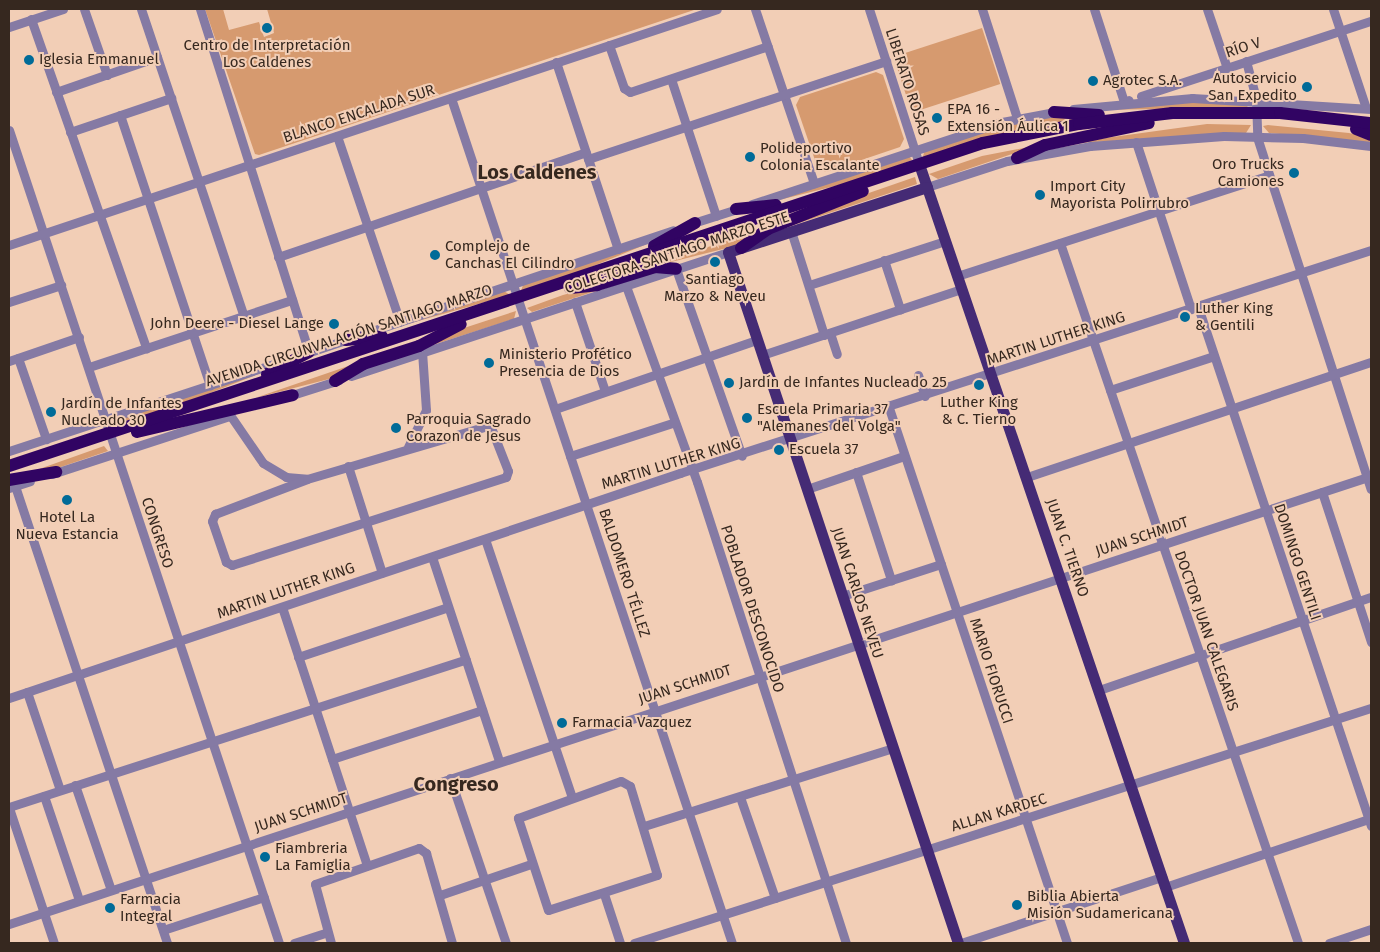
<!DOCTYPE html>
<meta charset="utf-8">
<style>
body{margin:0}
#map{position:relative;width:1380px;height:952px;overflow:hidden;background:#f2ceb6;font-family:"Fira Sans",sans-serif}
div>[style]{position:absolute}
.green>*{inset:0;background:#d69a6f;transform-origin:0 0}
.minor>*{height:9px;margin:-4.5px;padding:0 4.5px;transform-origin:4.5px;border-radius:4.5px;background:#857aa4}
.major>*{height:11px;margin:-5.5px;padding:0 5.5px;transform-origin:5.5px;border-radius:5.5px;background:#452b75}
.highway>*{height:12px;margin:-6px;padding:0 6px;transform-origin:6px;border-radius:6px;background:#310463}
.dots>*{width:14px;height:14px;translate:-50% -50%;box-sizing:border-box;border:2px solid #f2ceb6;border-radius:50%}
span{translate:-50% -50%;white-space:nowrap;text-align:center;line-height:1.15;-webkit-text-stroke:4px #f2ceb6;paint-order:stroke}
.poi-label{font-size:15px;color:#36281f}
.left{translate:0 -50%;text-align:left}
.right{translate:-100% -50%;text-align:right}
.street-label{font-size:15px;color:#36281f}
.district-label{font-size:20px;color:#36281f;font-weight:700}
.frame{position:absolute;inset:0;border:10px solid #36281f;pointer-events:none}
</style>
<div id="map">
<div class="green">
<i style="clip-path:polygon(205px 9px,223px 9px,229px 30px,259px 22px,264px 37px,274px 33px,267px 9px,697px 9px,259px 155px,255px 154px)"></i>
<i style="left:982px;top:28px;width:59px;height:93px;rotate:72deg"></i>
<i style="clip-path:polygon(876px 72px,883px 75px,904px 139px,900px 147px,826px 172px,818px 169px,796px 105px,800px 97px)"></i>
<i style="clip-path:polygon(1168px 102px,1243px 102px,1249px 108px,1086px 110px)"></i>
<i style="clip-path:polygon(1048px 116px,1087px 118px,923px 157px,924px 152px,1001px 125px)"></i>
<i style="clip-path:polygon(1207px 124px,1251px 125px,1246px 133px,1062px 144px)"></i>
<i style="clip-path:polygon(1268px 125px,1349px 133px,1371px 138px,1371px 143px,1269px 133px,1263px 126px)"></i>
<i style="clip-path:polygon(1039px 145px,938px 179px,929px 174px,982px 156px)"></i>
<i style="clip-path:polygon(909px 156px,912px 160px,863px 179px,767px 203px)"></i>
<i style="clip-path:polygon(915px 177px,917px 184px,763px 235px,866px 194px)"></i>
<i style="clip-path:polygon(760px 230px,735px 246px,663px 264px,662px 262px)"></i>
<i style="clip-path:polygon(664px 237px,574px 274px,521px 291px,523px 285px)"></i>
<i style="clip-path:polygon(662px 269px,532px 312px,527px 308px,563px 295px)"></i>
<i style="clip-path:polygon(504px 291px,510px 295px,376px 333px)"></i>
<i style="clip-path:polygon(516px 311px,514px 319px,364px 367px,461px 329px)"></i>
<i style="clip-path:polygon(357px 363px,333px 378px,255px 398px)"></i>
<i style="clip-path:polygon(266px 371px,167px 410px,114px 424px,116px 420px)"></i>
<i style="clip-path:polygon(104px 446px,108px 451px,52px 470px,28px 473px)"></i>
</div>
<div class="minor">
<i style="left:84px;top:9px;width:70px;rotate:70.8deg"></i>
<i style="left:141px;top:9px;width:324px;rotate:71.5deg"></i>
<i style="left:200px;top:9px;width:360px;rotate:72.4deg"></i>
<i style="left:755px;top:9px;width:184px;rotate:71.3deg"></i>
<i style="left:869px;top:9px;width:163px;rotate:72.1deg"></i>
<i style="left:982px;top:9px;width:114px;rotate:72.2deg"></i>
<i style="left:1094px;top:9px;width:98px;rotate:72.1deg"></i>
<i style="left:1124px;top:102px;width:5px;rotate:-22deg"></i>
<i style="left:1207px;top:9px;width:62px;rotate:71.3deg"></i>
<i style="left:1333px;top:9px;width:104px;rotate:71.6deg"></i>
<i style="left:31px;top:19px;width:349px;rotate:70.7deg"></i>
<i style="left:9px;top:27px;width:57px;rotate:-18.4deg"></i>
<i style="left:609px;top:45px;width:46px;rotate:70.8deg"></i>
<i style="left:624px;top:88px;width:7px;rotate:34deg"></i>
<i style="left:630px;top:92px;width:145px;rotate:-18.4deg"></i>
<i style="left:1246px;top:61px;width:39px;rotate:75deg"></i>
<i style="left:1256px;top:99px;width:38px;rotate:88deg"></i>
<i style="left:1257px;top:137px;width:370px;rotate:72.1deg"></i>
<i style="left:556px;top:62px;width:197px;rotate:71.7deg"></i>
<i style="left:671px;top:79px;width:144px;rotate:71.8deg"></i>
<i style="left:56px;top:92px;width:107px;rotate:-19.1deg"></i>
<i style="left:1141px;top:96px;width:242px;rotate:-18.1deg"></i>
<i style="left:451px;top:98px;width:890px;rotate:71.61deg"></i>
<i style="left:1073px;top:109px;width:120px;rotate:-5.3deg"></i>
<i style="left:1192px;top:98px;width:179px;rotate:3.5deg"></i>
<i style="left:120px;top:115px;width:285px;rotate:71.6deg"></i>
<i style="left:9px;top:130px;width:857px;rotate:71.63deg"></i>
<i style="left:70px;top:132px;width:107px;rotate:-18.6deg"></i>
<i style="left:337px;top:136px;width:196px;rotate:71.3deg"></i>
<i style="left:1136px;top:142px;width:176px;rotate:71.8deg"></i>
<i style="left:588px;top:159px;width:314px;rotate:-18.2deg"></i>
<i style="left:927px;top:187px;width:84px;rotate:-18deg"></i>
<i style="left:1007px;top:161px;width:84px;rotate:-10.2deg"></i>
<i style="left:1090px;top:146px;width:134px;rotate:-4.3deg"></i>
<i style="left:1224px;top:136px;width:79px;rotate:1.5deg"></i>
<i style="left:1303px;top:138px;width:68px;rotate:6.7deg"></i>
<i style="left:752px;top:204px;width:263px;rotate:-18.2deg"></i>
<i style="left:1002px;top:122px;width:59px;rotate:-10.7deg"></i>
<i style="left:690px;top:224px;width:52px;rotate:-17.7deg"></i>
<i style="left:791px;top:231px;width:109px;rotate:72.4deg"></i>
<i style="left:1060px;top:243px;width:739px;rotate:71.22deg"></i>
<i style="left:9px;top:245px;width:746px;rotate:-18.43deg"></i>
<i style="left:278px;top:257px;width:325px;rotate:-18.8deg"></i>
<i style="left:884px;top:260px;width:52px;rotate:71.9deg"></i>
<i style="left:676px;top:269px;width:198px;rotate:70.6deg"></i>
<i style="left:957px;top:276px;width:328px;rotate:-17.9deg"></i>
<i style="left:809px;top:285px;width:143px;rotate:-17.9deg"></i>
<i style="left:626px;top:286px;width:208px;rotate:70.1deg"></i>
<i style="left:697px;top:482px;width:484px;rotate:72.1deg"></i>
<i style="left:9px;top:302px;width:55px;rotate:-18.1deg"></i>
<i style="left:575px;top:302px;width:94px;rotate:71.4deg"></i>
<i style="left:1198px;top:307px;width:547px;rotate:71.57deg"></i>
<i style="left:830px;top:333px;width:22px;rotate:72deg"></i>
<i style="left:363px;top:334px;width:327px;rotate:-18.5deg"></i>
<i style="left:304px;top:354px;width:50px;rotate:-18.8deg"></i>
<i style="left:762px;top:355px;width:210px;rotate:-18.3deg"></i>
<i style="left:18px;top:358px;width:86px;rotate:70.9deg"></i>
<i style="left:9px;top:361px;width:74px;rotate:-18.9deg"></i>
<i style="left:89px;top:367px;width:214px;rotate:-18.3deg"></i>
<i style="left:918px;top:375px;width:22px;rotate:72deg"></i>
<i style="left:351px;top:376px;width:397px;rotate:-18.2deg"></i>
<i style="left:1110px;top:390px;width:109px;rotate:-18.1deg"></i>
<i style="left:289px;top:396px;width:52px;rotate:-17.7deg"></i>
<i style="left:889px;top:408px;width:564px;rotate:71.6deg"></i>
<i style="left:555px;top:409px;width:213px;rotate:-18.9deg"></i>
<i style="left:230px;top:415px;width:58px;rotate:55.5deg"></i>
<i style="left:263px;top:463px;width:27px;rotate:31deg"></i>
<i style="left:286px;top:477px;width:21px;rotate:5deg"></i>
<i style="left:490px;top:425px;width:49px;rotate:68.6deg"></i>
<i style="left:508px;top:471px;width:6px;rotate:108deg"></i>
<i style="left:506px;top:477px;width:288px;rotate:162.2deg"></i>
<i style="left:232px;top:565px;width:7px;rotate:-153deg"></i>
<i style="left:226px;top:562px;width:43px;rotate:-108.9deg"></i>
<i style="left:212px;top:521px;width:8px;rotate:-67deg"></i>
<i style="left:215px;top:514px;width:98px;rotate:-20.8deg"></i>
<i style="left:307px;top:479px;width:191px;rotate:-16.4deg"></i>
<i style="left:408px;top:447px;width:41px;rotate:-64.1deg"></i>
<i style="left:426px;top:410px;width:58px;rotate:-93.9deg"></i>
<i style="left:9px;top:451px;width:287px;rotate:-18.2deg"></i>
<i style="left:570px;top:456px;width:110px;rotate:-17.9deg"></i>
<i style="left:348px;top:466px;width:112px;rotate:72.4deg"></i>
<i style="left:856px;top:472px;width:114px;rotate:72deg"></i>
<i style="left:52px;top:474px;width:186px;rotate:-18.1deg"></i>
<i style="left:1027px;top:477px;width:363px;rotate:-18.5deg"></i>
<i style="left:15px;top:486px;width:482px;rotate:71.6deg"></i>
<i style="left:9px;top:488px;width:22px;rotate:-18deg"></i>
<i style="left:807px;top:489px;width:102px;rotate:-18.8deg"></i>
<i style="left:1322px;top:492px;width:158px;rotate:71.9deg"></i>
<i style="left:485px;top:539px;width:273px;rotate:71.4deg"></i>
<i style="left:432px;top:557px;width:215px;rotate:71.8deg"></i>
<i style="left:842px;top:596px;width:104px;rotate:-17.9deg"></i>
<i style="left:282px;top:607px;width:272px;rotate:71.8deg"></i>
<i style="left:298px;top:657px;width:158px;rotate:-18.4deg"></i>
<i style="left:1099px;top:690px;width:287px;rotate:-18.9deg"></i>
<i style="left:27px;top:692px;width:103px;rotate:71.4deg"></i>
<i style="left:9px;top:698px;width:708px;rotate:-18.54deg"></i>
<i style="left:680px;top:473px;width:726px;rotate:-17.89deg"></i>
<i style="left:332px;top:759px;width:158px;rotate:-18.1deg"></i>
<i style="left:450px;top:778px;width:174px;rotate:71.3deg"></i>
<i style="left:621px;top:781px;width:10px;rotate:29deg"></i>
<i style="left:630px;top:786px;width:93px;rotate:73.1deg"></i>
<i style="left:657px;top:875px;width:114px;rotate:162.2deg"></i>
<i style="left:548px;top:910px;width:97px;rotate:-108.1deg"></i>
<i style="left:518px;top:818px;width:109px;rotate:-19.8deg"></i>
<i style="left:75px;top:785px;width:111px;rotate:71.1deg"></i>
<i style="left:44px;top:796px;width:110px;rotate:71.4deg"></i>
<i style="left:740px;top:797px;width:107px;rotate:70.9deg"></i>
<i style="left:9px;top:807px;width:480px;rotate:-17.9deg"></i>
<i style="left:9px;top:808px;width:142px;rotate:71.6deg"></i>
<i style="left:644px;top:826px;width:261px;rotate:-17.4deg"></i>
<i style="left:1165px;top:887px;width:217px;rotate:-18.5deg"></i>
<i style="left:604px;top:894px;width:52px;rotate:71.9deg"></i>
<i style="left:440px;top:895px;width:96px;rotate:-18.8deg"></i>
<i style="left:9px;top:924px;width:1434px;rotate:-18.21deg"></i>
<i style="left:163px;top:930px;width:106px;rotate:-18.1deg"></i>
<i style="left:294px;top:943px;width:35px;rotate:-18deg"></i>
<i style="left:331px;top:943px;width:61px;rotate:-105.2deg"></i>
<i style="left:315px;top:884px;width:110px;rotate:-19.1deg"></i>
<i style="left:419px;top:848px;width:9px;rotate:36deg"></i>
<i style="left:426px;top:853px;width:94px;rotate:73.9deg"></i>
<i style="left:634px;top:943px;width:774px;rotate:-17.69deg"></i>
<i style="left:961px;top:943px;width:212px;rotate:-18.2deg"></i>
<i style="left:1329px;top:943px;width:44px;rotate:-18.4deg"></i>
</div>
<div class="major">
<i style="left:919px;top:164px;width:823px;rotate:71.21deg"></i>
<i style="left:927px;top:187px;width:209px;rotate:161.9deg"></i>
<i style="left:728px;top:252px;width:728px;rotate:71.59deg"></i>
</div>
<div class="highway">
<i style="left:1054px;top:112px;width:45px;rotate:3.8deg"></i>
<i style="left:1356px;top:129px;width:16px;rotate:22deg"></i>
<i style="left:1017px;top:158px;width:31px;rotate:-25deg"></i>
<i style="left:1045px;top:145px;width:106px;rotate:-11.9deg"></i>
<i style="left:736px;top:209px;width:40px;rotate:-5.7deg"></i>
<i style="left:654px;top:246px;width:47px;rotate:-29.3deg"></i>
<i style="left:741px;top:248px;width:33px;rotate:-35deg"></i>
<i style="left:768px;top:229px;width:102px;rotate:-21.8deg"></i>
<i style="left:570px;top:288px;width:27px;rotate:-6deg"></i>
<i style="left:597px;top:285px;width:61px;rotate:-17.2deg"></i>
<i style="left:655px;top:267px;width:21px;rotate:5deg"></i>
<i style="left:346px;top:340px;width:36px;rotate:-6deg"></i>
<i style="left:267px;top:374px;width:47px;rotate:-27.6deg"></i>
<i style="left:335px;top:381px;width:33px;rotate:-31deg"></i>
<i style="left:363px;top:364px;width:59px;rotate:-17.8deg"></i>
<i style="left:419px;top:346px;width:47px;rotate:-27.6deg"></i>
<i style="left:137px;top:432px;width:160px;rotate:-13.3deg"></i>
<i style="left:9px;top:466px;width:1026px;rotate:-18.35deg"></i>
<i style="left:983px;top:143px;width:98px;rotate:-11.2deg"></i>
<i style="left:1079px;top:124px;width:94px;rotate:-6.7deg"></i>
<i style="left:1172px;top:113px;width:108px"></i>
<i style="left:1280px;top:113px;width:92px;rotate:6.3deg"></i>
<i style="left:9px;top:480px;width:48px;rotate:-9.7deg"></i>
</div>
<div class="dots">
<i style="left:267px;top:28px;background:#006b98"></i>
<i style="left:29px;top:60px;background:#006b98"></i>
<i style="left:1093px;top:81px;background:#006b98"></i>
<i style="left:1307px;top:87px;background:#006b98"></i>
<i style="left:937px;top:118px;background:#006b98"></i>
<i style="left:750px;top:157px;background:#006b98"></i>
<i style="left:1294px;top:173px;background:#006b98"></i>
<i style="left:1040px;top:195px;background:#006b98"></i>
<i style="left:435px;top:255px;background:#006b98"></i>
<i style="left:715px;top:262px;background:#006b98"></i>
<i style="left:1185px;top:317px;background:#006b98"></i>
<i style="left:334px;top:324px;background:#006b98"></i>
<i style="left:489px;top:363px;background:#006b98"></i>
<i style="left:729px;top:383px;background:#006b98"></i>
<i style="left:979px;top:385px;background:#006b98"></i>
<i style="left:51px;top:412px;background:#006b98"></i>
<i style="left:747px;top:418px;background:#006b98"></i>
<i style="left:396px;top:428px;background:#006b98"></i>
<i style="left:779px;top:450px;background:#006b98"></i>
<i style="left:67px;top:500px;background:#006b98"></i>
<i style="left:562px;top:723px;background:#006b98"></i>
<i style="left:265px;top:857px;background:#006b98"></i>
<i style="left:1017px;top:905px;background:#006b98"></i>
<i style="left:110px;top:908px;background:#006b98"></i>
</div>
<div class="poi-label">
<span style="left:267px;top:54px">Centro de Interpretación<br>Los Caldenes</span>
<span class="left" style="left:39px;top:60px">Iglesia Emmanuel</span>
<span class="right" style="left:1297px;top:87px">Autoservicio<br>San Expedito</span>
<span class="left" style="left:1103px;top:81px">Agrotec S.A.</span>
<span class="left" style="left:947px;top:118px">EPA 16 -<br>Extensión Áulica 1</span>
<span class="left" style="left:760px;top:157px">Polideportivo<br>Colonia Escalante</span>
<span class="right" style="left:1284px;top:173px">Oro Trucks<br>Camiones</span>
<span class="left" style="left:1050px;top:195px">Import City<br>Mayorista Polirrubro</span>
<span class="left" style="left:445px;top:255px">Complejo de<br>Canchas El Cilindro</span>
<span style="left:715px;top:288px">Santiago<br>Marzo &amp; Neveu</span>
<span class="left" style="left:1195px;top:317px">Luther King<br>&amp; Gentili</span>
<span class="right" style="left:324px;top:324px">John Deere - Diesel Lange</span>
<span class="left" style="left:499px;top:363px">Ministerio Profético<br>Presencia de Dios</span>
<span class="left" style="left:739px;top:383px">Jardín de Infantes Nucleado 25</span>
<span style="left:979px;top:411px">Luther King<br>&amp; C. Tierno</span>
<span class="left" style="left:61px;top:412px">Jardín de Infantes<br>Nucleado 30</span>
<span class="left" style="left:757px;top:418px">Escuela Primaria 37<br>"Alemanes del Volga"</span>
<span class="left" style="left:406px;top:428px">Parroquia Sagrado<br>Corazon de Jesus</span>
<span class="left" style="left:789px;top:450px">Escuela 37</span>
<span style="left:67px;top:526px">Hotel La<br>Nueva Estancia</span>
<span class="left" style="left:572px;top:723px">Farmacia Vazquez</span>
<span class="left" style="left:275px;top:857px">Fiambreria<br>La Famiglia</span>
<span class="left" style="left:1027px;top:905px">Biblia Abierta<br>Misión Sudamericana</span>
<span class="left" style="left:120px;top:908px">Farmacia<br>Integral</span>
</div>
<div class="street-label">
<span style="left:1243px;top:48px;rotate:-18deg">RÍO V</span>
<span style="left:907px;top:82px;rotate:72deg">LIBERATO ROSAS</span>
<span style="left:359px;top:114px;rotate:-18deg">BLANCO ENCALADA SUR</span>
<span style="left:677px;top:253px;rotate:-18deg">COLECTORA SANTIAGO MARZO ESTE</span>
<span style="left:349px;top:336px;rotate:-18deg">AVENIDA CIRCUNVALACIÓN SANTIAGO MARZO</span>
<span style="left:1056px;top:339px;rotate:-18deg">MARTIN LUTHER KING</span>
<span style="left:671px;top:464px;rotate:-17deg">MARTIN LUTHER KING</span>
<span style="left:157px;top:533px;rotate:72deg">CONGRESO</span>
<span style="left:1142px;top:537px;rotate:-18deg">JUAN SCHMIDT</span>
<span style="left:1067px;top:548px;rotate:71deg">JUAN C. TIERNO</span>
<span style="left:1297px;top:562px;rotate:72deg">DOMINGO GENTILI</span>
<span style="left:624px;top:573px;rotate:72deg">BALDOMERO TÉLLEZ</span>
<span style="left:286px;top:591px;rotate:-19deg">MARTIN LUTHER KING</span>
<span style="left:857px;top:593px;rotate:72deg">JUAN CARLOS NEVEU</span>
<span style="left:752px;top:609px;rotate:72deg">POBLADOR DESCONOCIDO</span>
<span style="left:1206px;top:631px;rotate:71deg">DOCTOR JUAN CALEGARIS</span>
<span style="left:991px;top:671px;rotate:72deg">MARIO FIORUCCI</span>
<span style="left:685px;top:685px;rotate:-18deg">JUAN SCHMIDT</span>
<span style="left:301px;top:813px;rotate:-18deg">JUAN SCHMIDT</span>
<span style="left:999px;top:813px;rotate:-17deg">ALLAN KARDEC</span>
</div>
<div class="district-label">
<span style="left:537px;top:172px">Los Caldenes</span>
<span style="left:456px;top:784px">Congreso</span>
</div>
<div class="frame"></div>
</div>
